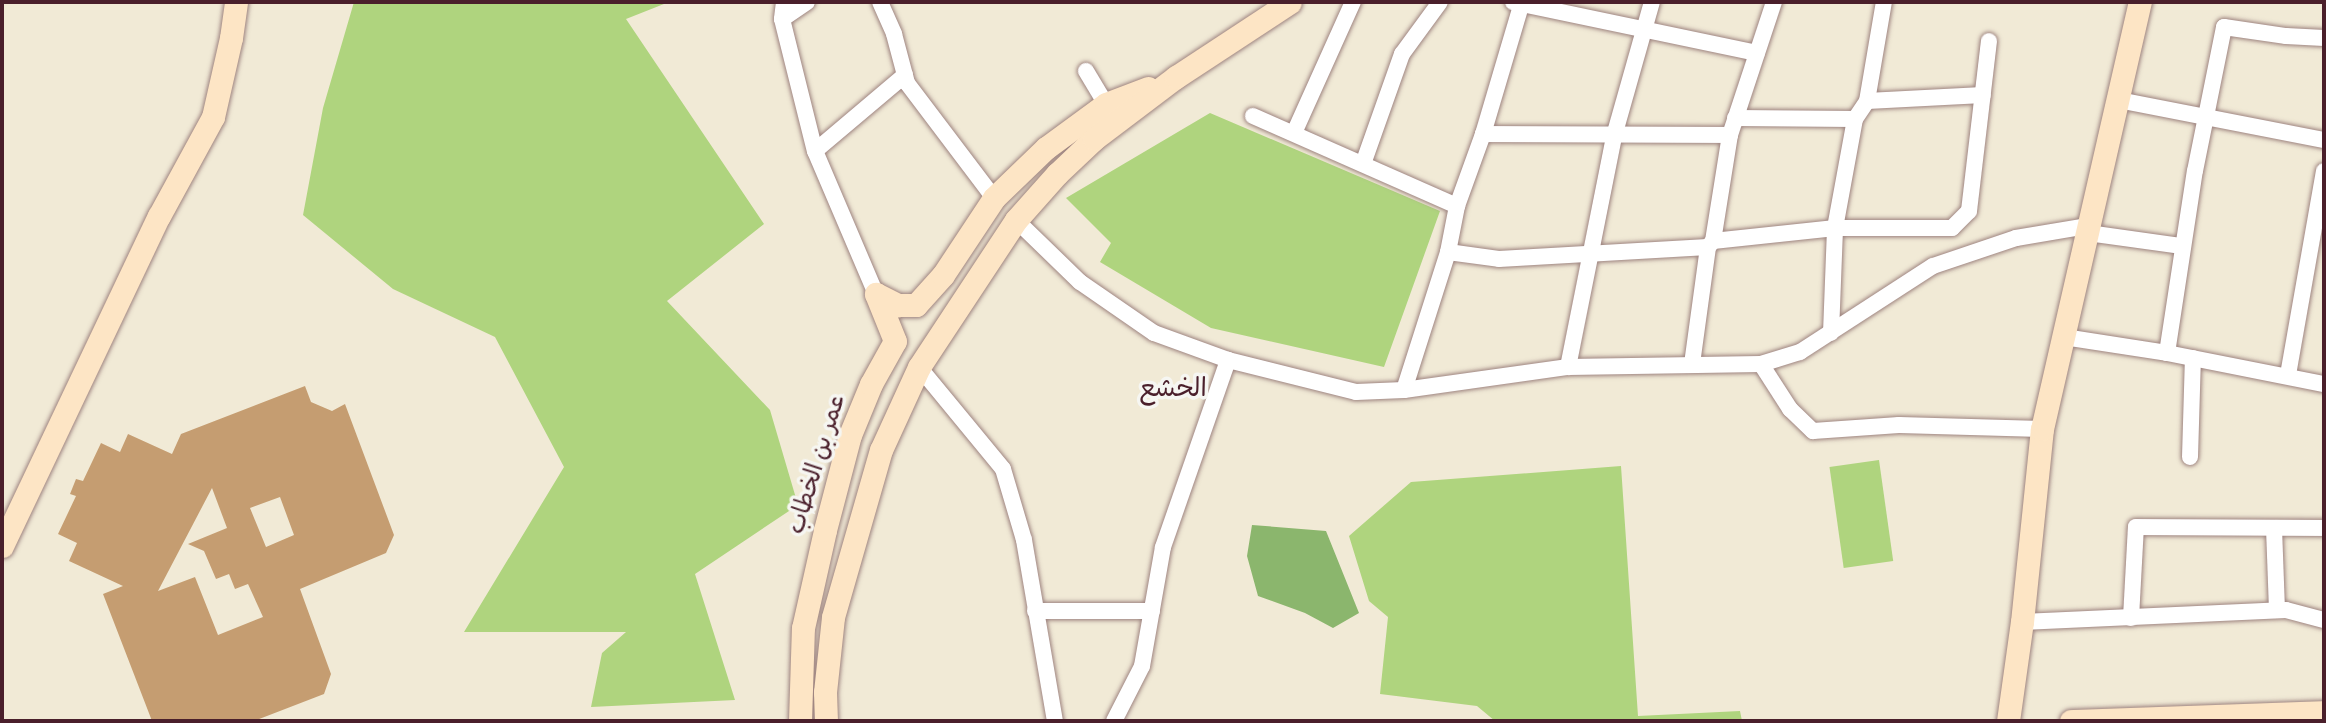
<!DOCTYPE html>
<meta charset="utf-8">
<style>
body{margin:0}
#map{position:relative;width:2326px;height:723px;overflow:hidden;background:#f1ead6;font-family:"Gochi Hand","Playpen Sans Arabic",sans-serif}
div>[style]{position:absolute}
.green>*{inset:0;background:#afd47e;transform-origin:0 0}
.forest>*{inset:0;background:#8bb66d}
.building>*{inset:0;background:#c59d71}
.roads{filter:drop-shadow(0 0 2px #9e8480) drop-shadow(0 0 2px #9e8480)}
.street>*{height:16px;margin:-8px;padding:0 8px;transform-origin:8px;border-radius:8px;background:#fff}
.secondary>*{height:23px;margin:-11.5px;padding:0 11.5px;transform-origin:11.5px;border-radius:11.5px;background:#fde5c5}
span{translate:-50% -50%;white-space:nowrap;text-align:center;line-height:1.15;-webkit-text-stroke:7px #f6f6f2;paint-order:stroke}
.street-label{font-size:24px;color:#4a1f2b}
.neighbourhood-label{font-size:26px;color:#4a1f2b}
.frame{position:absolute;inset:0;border:4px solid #4a1f2b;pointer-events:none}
</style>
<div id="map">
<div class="green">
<i style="clip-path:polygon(354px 2px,669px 2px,626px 19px,764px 224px,667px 301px,770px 410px,798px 505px,695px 574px,735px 700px,591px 707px,602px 653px,626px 632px,464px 632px,564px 467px,495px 337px,393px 289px,303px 215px,323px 108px)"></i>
<i style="clip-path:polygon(1210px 113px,1440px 211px,1384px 367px,1211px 328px,1100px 262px,1111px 243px,1066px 198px)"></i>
<i style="left:1879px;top:460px;width:102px;height:50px;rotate:82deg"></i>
<i style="clip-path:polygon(1621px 466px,1638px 716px,1740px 711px,1742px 721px,1495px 721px,1477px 706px,1380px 694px,1388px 617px,1369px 601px,1349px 536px,1411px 482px)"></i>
</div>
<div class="forest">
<i style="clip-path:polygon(1252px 525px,1326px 531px,1359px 613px,1333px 628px,1305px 613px,1258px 596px,1247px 556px)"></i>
</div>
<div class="building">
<i style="clip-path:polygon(evenodd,305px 386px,311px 402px,332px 411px,345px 404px,394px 535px,386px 553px,300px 589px,331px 674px,324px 694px,254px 721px,152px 721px,103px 594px,123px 586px,69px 561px,77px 543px,58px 534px,76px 496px,70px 494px,76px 479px,83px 481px,101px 443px,120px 452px,128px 434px,172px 454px,181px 434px,305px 386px,212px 488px,227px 528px,188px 544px,204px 551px,216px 579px,229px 574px,235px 589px,248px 584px,263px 617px,218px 635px,195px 577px,158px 591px,212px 488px,305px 386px,280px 497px,294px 535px,266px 547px,250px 508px,280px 497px)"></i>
</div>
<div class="roads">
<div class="street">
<i style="left:784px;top:2px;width:17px;rotate:97deg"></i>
<i style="left:782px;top:19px;width:136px;rotate:76deg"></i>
<i style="left:815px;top:151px;width:155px;rotate:66.9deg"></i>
<i style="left:880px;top:2px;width:35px;rotate:66deg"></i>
<i style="left:894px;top:34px;width:51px;rotate:75.1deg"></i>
<i style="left:907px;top:83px;width:144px;rotate:52.9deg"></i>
<i style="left:1513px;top:2px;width:249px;rotate:11.8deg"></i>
<i style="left:782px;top:19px;width:30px;rotate:-34deg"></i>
<i style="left:1086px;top:71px;width:39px;rotate:59deg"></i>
<i style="left:2118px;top:100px;width:210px;rotate:11deg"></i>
<i style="left:1867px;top:101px;width:116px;rotate:-3deg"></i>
<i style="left:1253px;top:116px;width:223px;rotate:23.8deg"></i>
<i style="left:1735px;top:118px;width:120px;rotate:0.5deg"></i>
<i style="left:1294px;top:133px;width:144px;rotate:-65.8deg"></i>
<i style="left:1483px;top:134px;width:247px;rotate:0.2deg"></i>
<i style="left:815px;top:151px;width:118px;rotate:-40.2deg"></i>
<i style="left:1363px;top:164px;width:117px;rotate:-70.5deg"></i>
<i style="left:1402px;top:54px;width:64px;rotate:-53.8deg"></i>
<i style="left:1016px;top:220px;width:89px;rotate:44.1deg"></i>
<i style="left:1080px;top:282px;width:90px;rotate:34.6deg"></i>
<i style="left:1154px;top:333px;width:79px;rotate:20deg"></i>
<i style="left:1228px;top:360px;width:132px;rotate:14deg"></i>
<i style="left:1356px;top:392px;width:48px;rotate:-2.4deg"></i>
<i style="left:1404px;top:390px;width:166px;rotate:-8deg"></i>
<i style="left:1568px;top:367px;width:193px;rotate:-0.9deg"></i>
<i style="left:1761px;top:364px;width:41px;rotate:-17.1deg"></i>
<i style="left:1800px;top:352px;width:158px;rotate:-32.9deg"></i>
<i style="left:1933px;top:266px;width:88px;rotate:-18.6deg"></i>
<i style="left:2016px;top:238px;width:73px;rotate:-9.5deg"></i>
<i style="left:2088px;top:233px;width:95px;rotate:7.9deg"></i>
<i style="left:1713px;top:241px;width:123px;rotate:-6.1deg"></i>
<i style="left:1835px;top:228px;width:117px"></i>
<i style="left:1952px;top:228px;width:24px;rotate:-45deg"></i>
<i style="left:1969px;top:211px;width:171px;rotate:-83.3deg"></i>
<i style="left:1448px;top:252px;width:51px;rotate:7.8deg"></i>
<i style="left:1499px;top:259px;width:209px;rotate:-3.3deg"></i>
<i style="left:1831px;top:333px;width:105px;rotate:-87.8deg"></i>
<i style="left:1835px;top:228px;width:111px;rotate:-79.6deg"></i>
<i style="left:1855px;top:119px;width:22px;rotate:-56deg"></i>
<i style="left:1867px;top:101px;width:100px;rotate:-80.3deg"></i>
<i style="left:2064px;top:337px;width:104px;rotate:8.8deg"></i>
<i style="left:2167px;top:353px;width:160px;rotate:11.2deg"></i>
<i style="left:2167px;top:353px;width:184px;rotate:-81.3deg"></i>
<i style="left:2195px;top:171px;width:147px;rotate:-78.6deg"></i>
<i style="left:2224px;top:27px;width:63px;rotate:8.3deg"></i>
<i style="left:2286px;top:36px;width:38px;rotate:3deg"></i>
<i style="left:1692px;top:364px;width:118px;rotate:-82.2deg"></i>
<i style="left:1708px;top:247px;width:8px;rotate:-50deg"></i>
<i style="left:1713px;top:241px;width:107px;rotate:-80.9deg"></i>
<i style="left:1730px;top:135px;width:140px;rotate:-71.7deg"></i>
<i style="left:1761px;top:364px;width:54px;rotate:57.2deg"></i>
<i style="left:1790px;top:409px;width:32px;rotate:44deg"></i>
<i style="left:1813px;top:431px;width:86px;rotate:-4deg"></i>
<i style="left:1899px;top:425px;width:143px;rotate:1.6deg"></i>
<i style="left:919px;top:367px;width:132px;rotate:50.5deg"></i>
<i style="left:1003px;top:469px;width:74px;rotate:73.5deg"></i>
<i style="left:1024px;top:540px;width:184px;rotate:80.3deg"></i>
<i style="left:1568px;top:367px;width:236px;rotate:-78.7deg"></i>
<i style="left:1614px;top:136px;width:139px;rotate:-74.2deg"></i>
<i style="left:2288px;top:375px;width:207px;rotate:-80deg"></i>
<i style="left:1404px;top:390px;width:145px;rotate:-72.3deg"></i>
<i style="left:1448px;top:252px;width:47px;rotate:-78.9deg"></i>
<i style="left:1457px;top:206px;width:77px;rotate:-70.1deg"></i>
<i style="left:1483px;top:134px;width:138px;rotate:-73.5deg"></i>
<i style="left:2190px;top:457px;width:99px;rotate:-88.3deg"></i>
<i style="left:2274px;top:528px;width:82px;rotate:87.9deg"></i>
<i style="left:1035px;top:611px;width:117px"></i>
<i style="left:2131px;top:618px;width:91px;rotate:-86.9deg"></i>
<i style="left:2136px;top:527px;width:188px;rotate:0.3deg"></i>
<i style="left:2022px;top:622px;width:264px;rotate:-2.6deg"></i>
<i style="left:2286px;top:610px;width:39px;rotate:15deg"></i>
<i style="left:1114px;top:721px;width:62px;rotate:-63deg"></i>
<i style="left:1142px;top:666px;width:121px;rotate:-80deg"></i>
<i style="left:1163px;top:547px;width:198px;rotate:-70.8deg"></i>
</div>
<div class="secondary">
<i style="left:876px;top:294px;width:25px;rotate:27deg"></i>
<i style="left:898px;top:305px;width:18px"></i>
<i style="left:916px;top:305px;width:40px;rotate:-48deg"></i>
<i style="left:943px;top:275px;width:92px;rotate:-56.5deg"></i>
<i style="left:994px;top:198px;width:72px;rotate:-43.9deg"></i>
<i style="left:1046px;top:148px;width:74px;rotate:-36.3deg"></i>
<i style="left:1106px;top:104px;width:45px;rotate:-20.9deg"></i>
<i style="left:2px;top:546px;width:365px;rotate:-64.6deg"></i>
<i style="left:159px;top:216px;width:113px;rotate:-61.4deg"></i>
<i style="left:213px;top:117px;width:81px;rotate:-77.2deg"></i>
<i style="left:231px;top:38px;width:36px;rotate:-82deg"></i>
<i style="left:800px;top:721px;width:93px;rotate:-88.2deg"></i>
<i style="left:803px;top:628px;width:100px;rotate:-77.3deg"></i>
<i style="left:825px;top:530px;width:98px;rotate:-75.3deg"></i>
<i style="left:850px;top:435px;width:55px;rotate:-67.6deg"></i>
<i style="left:871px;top:384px;width:49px;rotate:-60.8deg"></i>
<i style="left:895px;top:341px;width:51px;rotate:-112deg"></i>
<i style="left:826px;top:721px;width:29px;rotate:-92deg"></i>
<i style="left:825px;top:692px;width:75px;rotate:-83.9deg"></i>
<i style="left:833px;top:617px;width:174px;rotate:-74deg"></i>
<i style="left:881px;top:450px;width:91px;rotate:-65.4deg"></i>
<i style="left:919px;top:367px;width:176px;rotate:-56.6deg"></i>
<i style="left:1016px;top:220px;width:62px;rotate:-48.3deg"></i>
<i style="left:1057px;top:174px;width:51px;rotate:-43.4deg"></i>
<i style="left:1094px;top:139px;width:103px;rotate:-37.1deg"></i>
<i style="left:1176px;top:77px;width:136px;rotate:-33.3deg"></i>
<i style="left:2008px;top:721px;width:100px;rotate:-82deg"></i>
<i style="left:2022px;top:622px;width:194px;rotate:-84.1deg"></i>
<i style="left:2042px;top:429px;width:438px;rotate:-77.1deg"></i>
<i style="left:2071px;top:721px;width:253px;rotate:-2deg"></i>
</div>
</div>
<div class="street-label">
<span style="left:819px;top:465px;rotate:-73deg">عمر بن الخطاب</span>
</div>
<div class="neighbourhood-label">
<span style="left:1173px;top:392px">الخشع</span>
</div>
<div class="frame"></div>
</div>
